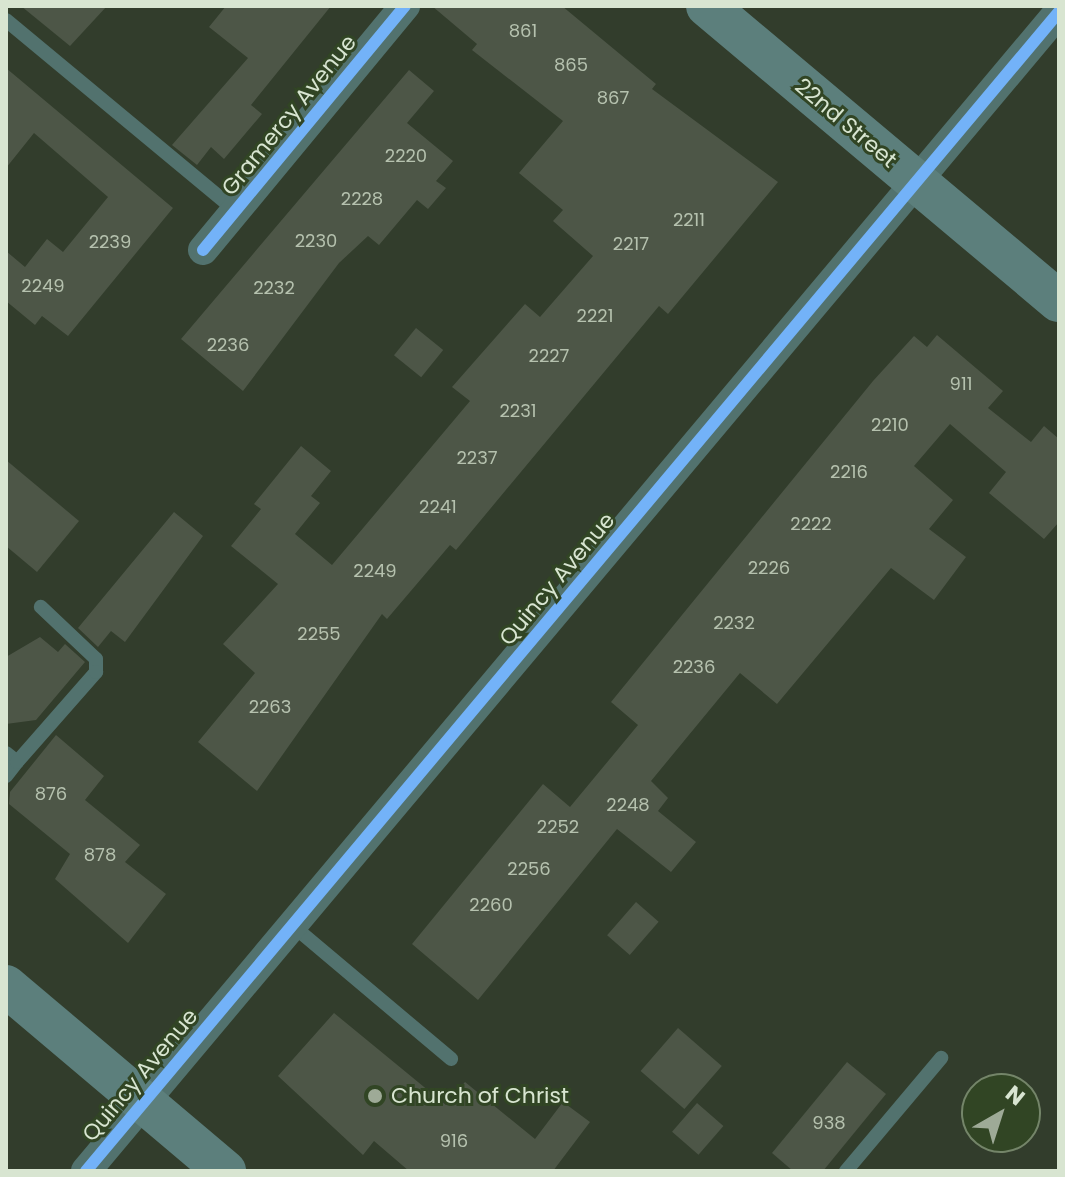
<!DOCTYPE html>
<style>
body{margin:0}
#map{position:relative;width:1065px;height:1177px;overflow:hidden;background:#323d2c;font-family:Poppins,sans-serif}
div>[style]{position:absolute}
.building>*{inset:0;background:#4d5647;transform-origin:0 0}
.lane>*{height:14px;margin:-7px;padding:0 7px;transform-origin:7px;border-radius:7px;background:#52726e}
.street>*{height:30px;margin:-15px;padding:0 15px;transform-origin:15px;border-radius:15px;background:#52726e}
.secondary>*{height:42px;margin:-21px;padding:0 21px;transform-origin:21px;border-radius:21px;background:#5c7f7c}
.cycleway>*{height:12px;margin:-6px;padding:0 6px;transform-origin:6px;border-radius:6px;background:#73b2f8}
.dots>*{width:22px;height:22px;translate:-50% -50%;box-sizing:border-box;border:4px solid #314524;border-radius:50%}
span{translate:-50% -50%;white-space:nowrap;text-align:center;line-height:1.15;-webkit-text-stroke:6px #314524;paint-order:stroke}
.number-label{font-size:18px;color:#b5c1ae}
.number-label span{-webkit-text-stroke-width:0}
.street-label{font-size:22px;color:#d8e5d1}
.poi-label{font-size:22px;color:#d8e5d1}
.left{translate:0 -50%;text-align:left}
.frame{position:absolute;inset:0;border:8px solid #d8e5d1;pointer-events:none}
.north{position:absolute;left:961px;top:1073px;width:80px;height:80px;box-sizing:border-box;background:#314524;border:2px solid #748569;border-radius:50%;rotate:39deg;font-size:22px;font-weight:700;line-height:32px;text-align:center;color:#d8e5d1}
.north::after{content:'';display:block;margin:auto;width:28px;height:36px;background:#9eaa97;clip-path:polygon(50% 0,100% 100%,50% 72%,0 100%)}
</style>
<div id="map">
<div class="building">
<i style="clip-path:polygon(21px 6px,107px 6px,70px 46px)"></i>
<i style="clip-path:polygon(226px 6px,331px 6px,251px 105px,262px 114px,224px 159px,211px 147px,197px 165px,172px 145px,248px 58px,209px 27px)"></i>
<i style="clip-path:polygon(432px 6px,562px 6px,656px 84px,652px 89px,778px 182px,668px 314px,659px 306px,456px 550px,450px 545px,387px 619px,382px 614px,257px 791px,198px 742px,255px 673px,223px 644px,278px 584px,231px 546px,261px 509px,254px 504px,301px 446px,331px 471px,311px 496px,320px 503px,295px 534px,332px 565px,470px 401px,452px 387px,525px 304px,540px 317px,593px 256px,553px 221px,563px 210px,519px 173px,563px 121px,472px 50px,477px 44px)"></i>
<i style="clip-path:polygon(6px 68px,173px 208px,68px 336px,42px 316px,35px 325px,6px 301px,6px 251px,25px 267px,47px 239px,63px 252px,108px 197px,34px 133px,6px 168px)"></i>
<i style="clip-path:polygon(409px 70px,434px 91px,407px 123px,453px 161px,436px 181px,446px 188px,428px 209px,417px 200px,379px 245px,368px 236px,339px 263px,243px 391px,181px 339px)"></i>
<i style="left:416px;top:328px;width:35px;height:35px;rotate:39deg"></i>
<i style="clip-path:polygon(937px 335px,1003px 391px,988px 408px,1031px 442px,1044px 426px,1059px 439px,1059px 522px,1044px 539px,989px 493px,1006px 472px,950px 424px,914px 466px,953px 500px,929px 529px,966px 557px,934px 600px,891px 568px,777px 704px,740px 673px,651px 781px,668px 798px,658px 811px,696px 842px,671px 872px,617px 829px,478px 1000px,412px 944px,543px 784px,570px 807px,638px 725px,611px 702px,873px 381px,914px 336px,927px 347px)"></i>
<i style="clip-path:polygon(6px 460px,79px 521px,37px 572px,6px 546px)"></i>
<i style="clip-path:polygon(174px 512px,203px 536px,125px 642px,111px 631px,98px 647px,78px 628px)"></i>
<i style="clip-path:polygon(40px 637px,58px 652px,65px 644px,85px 662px,36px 720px,6px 724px,6px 657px)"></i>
<i style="clip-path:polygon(56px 735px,104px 776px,85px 800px,140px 845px,125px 862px,166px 894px,128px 943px,55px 879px,70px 854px,9px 804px,10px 792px)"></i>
<i style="left:636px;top:902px;width:30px;height:44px;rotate:41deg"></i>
<i style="clip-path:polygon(334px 1013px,446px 1105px,465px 1082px,535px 1139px,563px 1102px,590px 1122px,553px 1171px,409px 1171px,374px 1141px,363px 1155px,278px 1076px)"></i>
<i style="left:678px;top:1028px;width:58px;height:57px;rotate:41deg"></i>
<i style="clip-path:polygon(847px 1062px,886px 1094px,823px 1171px,793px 1171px,772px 1153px)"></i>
<i style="left:697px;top:1103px;width:35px;height:38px;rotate:41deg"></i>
</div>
<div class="lane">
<i style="left:6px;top:20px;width:299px;rotate:39.7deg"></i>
<i style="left:6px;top:753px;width:14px;rotate:39deg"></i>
<i style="left:17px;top:762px;width:18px;rotate:128deg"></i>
<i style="left:17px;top:762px;width:120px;rotate:-48.7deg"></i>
<i style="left:96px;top:672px;width:13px;rotate:-90deg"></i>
<i style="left:96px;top:659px;width:76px;rotate:-136.6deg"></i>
<i style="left:292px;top:925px;width:208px;rotate:40.1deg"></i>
<i style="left:846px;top:1171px;width:148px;rotate:-49.9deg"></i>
</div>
<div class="street">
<i style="left:203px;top:250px;width:317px;rotate:-50.4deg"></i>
<i style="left:86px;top:1171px;width:1513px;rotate:-49.99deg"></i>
</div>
<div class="secondary">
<i style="left:707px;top:6px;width:459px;rotate:40deg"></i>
<i style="left:6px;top:986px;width:287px;rotate:40.2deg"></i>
</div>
<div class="cycleway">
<i style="left:203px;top:250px;width:317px;rotate:-50.4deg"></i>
<i style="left:86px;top:1171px;width:1513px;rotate:-49.99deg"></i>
</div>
<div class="dots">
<i style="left:375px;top:1096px;background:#9eaa97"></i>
</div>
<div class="number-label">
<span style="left:523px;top:31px">861</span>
<span style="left:571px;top:65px">865</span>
<span style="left:613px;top:98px">867</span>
<span style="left:406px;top:156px">2220</span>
<span style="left:362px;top:199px">2228</span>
<span style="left:689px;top:220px">2211</span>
<span style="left:316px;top:241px">2230</span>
<span style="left:110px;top:242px">2239</span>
<span style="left:631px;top:244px">2217</span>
<span style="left:43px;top:286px">2249</span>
<span style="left:274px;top:288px">2232</span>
<span style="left:595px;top:316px">2221</span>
<span style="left:228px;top:345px">2236</span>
<span style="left:549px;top:356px">2227</span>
<span style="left:961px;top:384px">911</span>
<span style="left:518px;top:411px">2231</span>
<span style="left:890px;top:425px">2210</span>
<span style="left:477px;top:458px">2237</span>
<span style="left:849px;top:472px">2216</span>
<span style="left:438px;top:507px">2241</span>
<span style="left:811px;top:524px">2222</span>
<span style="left:769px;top:568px">2226</span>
<span style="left:375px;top:571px">2249</span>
<span style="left:734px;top:623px">2232</span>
<span style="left:319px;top:634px">2255</span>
<span style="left:694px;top:667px">2236</span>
<span style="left:270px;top:707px">2263</span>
<span style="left:51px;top:794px">876</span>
<span style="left:628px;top:805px">2248</span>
<span style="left:558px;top:827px">2252</span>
<span style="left:100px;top:855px">878</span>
<span style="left:529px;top:869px">2256</span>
<span style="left:491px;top:905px">2260</span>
<span style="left:829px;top:1123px">938</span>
<span style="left:454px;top:1141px">916</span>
</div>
<div class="street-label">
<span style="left:289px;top:115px;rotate:-51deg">Gramercy Avenue</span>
<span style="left:846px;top:123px;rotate:40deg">22nd Street</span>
<span style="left:557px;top:579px;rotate:-50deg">Quincy Avenue</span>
<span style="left:140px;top:1075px;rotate:-50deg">Quincy Avenue</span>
</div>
<div class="poi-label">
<span class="left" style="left:391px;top:1096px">Church of Christ</span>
</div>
<div class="frame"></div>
<div class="north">N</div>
</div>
